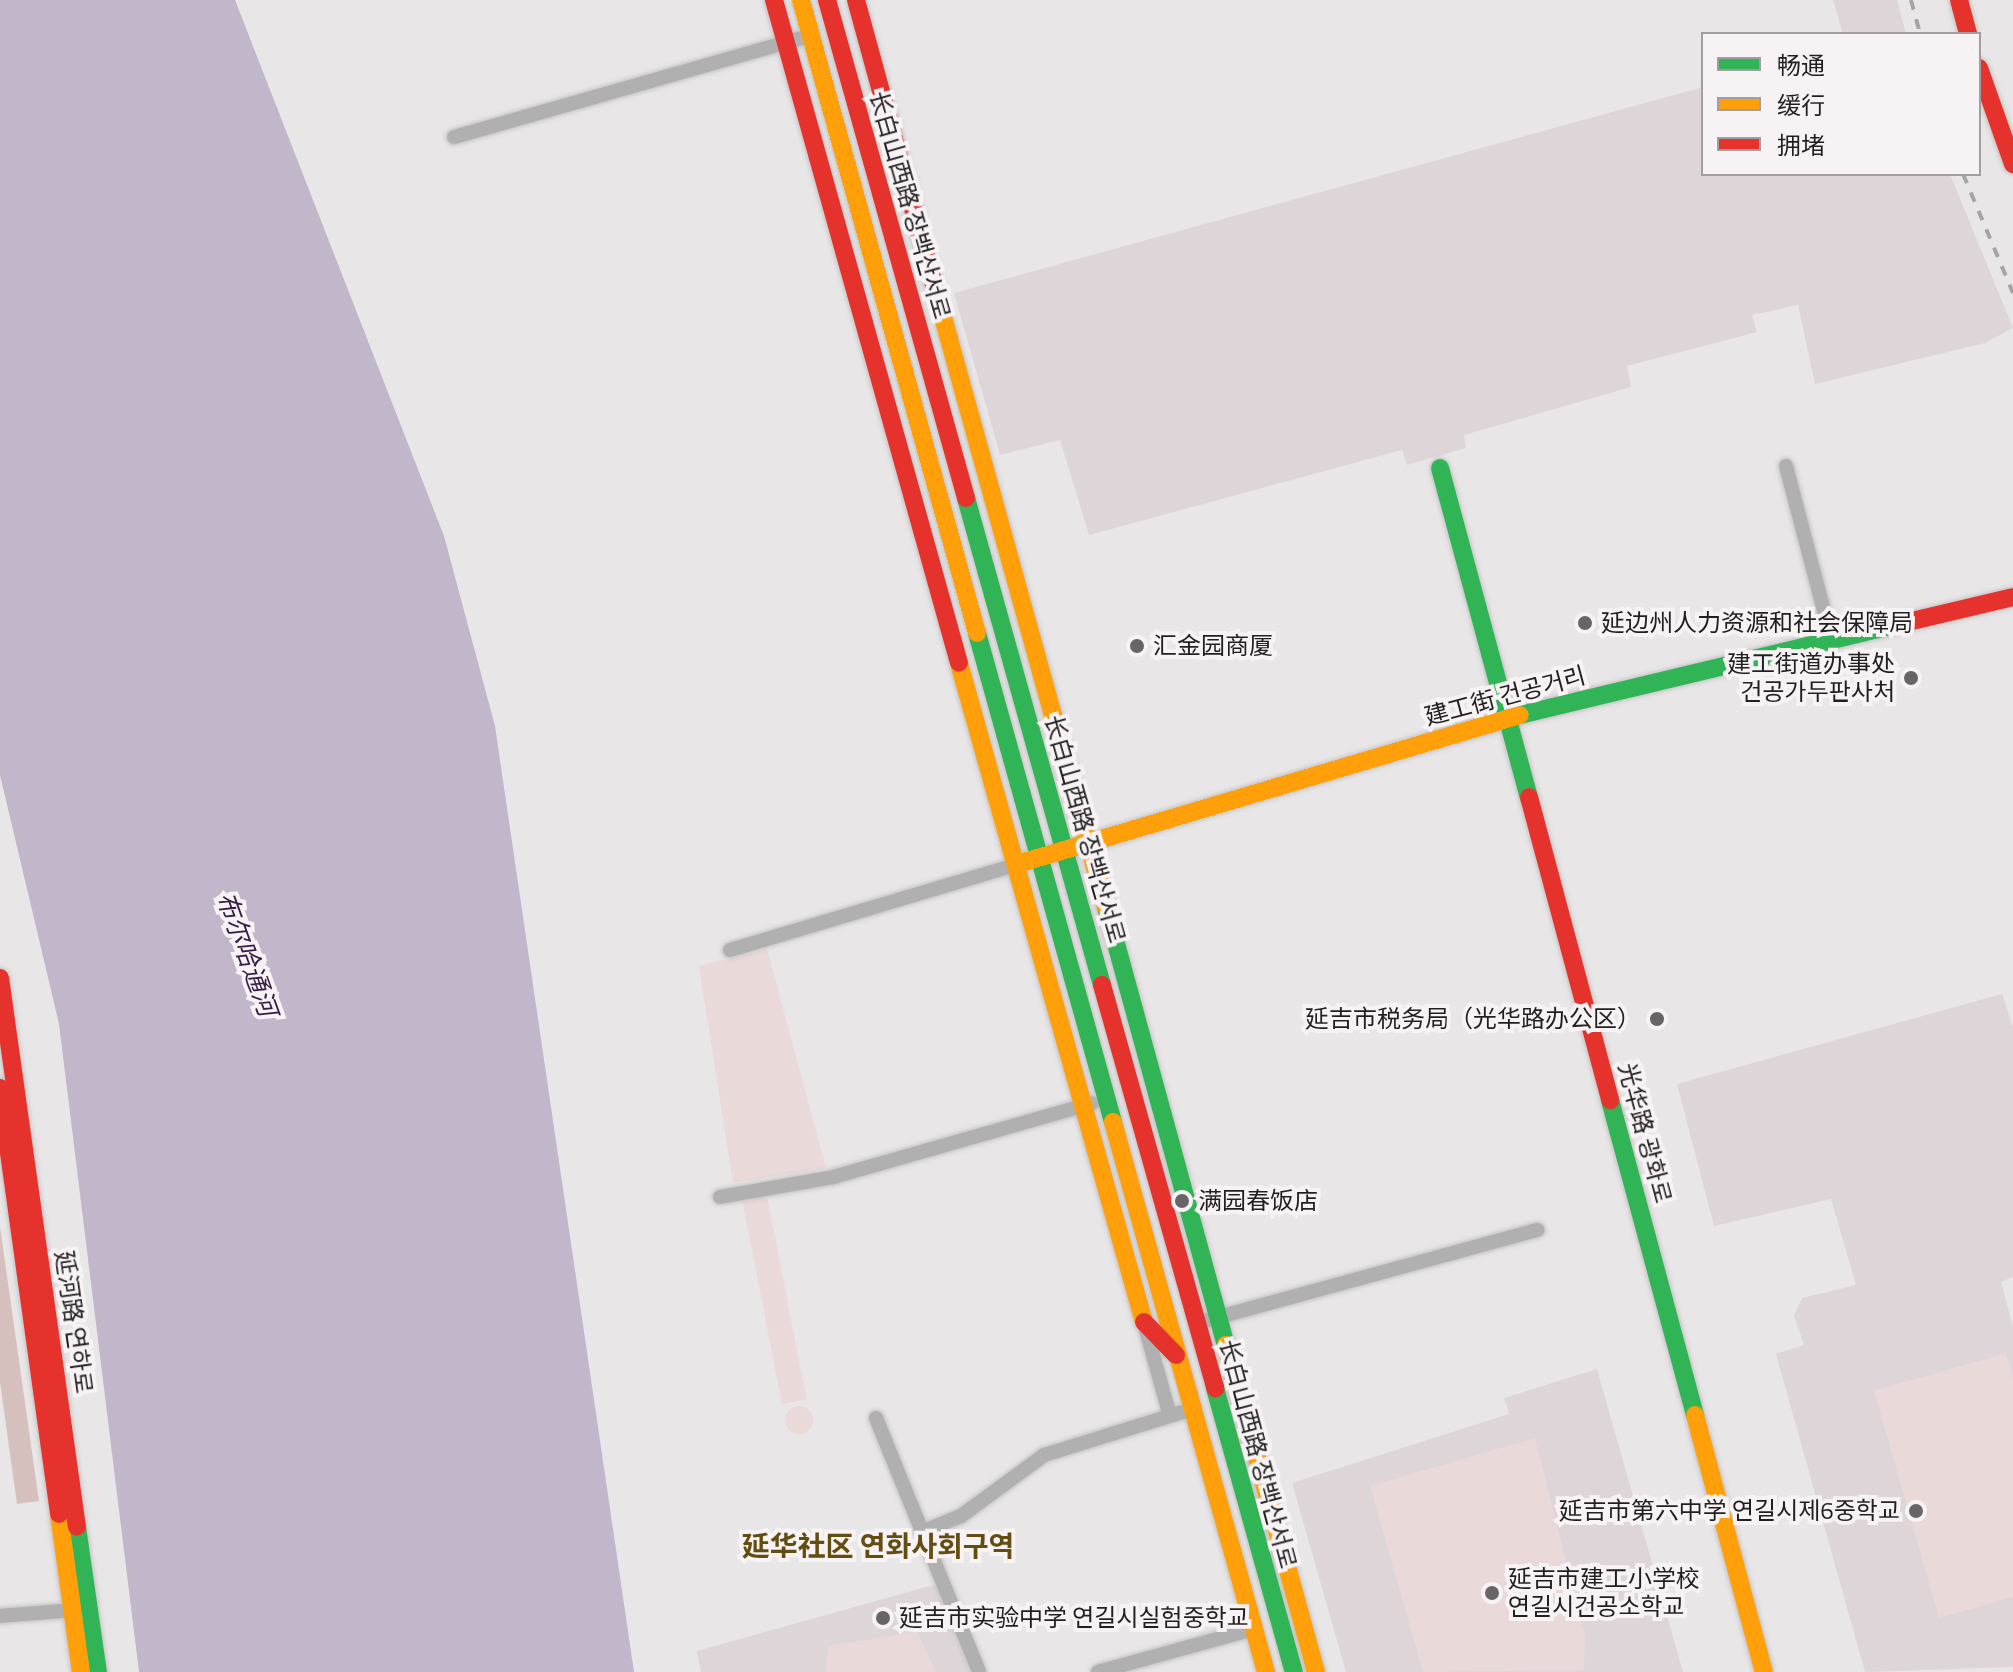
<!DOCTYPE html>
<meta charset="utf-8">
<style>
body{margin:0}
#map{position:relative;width:2013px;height:1672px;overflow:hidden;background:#e9e6e7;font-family:"Titillium Web","Noto Sans SC","Noto Sans KR",sans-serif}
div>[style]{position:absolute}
.built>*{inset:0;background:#ded5d8}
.green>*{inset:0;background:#e9d9d8;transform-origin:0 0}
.round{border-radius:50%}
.forest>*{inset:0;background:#d5c0be}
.water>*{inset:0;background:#c2b6ca}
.roads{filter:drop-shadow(0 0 2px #c4c3c3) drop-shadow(0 0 2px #c4c3c3)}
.street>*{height:14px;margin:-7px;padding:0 7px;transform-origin:7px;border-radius:7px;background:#b1b0b1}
.fast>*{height:18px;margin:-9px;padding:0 9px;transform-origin:9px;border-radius:9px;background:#30b455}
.slow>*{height:18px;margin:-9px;padding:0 9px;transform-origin:9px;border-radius:9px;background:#ff9f0a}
.jam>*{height:18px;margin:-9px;padding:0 9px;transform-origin:9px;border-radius:9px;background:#e5322d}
.rail>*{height:4px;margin-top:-2px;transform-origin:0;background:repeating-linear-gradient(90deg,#a6a5a6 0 10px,transparent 0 20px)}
.dots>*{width:22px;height:22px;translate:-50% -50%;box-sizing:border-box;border:4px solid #f7f2f4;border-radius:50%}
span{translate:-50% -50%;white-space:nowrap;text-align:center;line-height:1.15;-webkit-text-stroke:8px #f7f2f4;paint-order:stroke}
.street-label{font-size:24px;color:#211f20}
.poi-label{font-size:24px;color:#211f20}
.left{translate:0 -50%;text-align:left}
.right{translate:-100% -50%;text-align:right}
.water-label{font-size:26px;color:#351e45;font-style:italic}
.quarter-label{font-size:28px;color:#634d11;font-weight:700}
.legend{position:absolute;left:1701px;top:32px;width:280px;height:144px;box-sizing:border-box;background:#f7f2f4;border:2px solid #a19e9f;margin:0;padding:10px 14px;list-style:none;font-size:24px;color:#211f20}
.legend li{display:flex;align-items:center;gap:16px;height:40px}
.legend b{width:40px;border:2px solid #a19e9f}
</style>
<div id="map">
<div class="built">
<i style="clip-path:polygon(1833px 0,1897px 0,1906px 34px,1843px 34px)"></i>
<i style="clip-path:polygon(1703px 87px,1703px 174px,1950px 174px,2013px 328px,1985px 343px,1815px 384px,1798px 305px,1752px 315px,1757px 332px,1627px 366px,1631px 387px,1464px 435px,1466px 448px,1407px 465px,1402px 450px,1089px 535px,1060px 440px,1000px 455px,954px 293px)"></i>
<i style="clip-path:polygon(2002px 994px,2013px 1027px,2013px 1277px,2001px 1282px,2013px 1327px,2013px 1667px,1865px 1672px,1776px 1354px,1804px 1345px,1794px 1315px,1802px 1298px,1856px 1285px,1831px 1199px,1714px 1226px,1677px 1084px)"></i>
<i style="clip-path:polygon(1597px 1369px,1683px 1672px,1346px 1672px,1292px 1483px,1509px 1414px,1504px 1398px)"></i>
<i style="clip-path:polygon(937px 1584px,970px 1672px,701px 1672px,697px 1651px)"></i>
</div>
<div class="green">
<i style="clip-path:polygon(767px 949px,826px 1168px,733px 1183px,699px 966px)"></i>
<i style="left:767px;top:1196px;width:207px;height:25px;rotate:79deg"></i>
<i style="clip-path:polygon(2006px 1353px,2013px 1378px,2013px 1597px,1939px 1618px,1874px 1391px)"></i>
<i class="round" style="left:785px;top:1406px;width:28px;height:28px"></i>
<i style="clip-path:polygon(1535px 1438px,1585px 1636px,1584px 1670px,1423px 1672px,1370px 1486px)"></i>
<i style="clip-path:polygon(917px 1632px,936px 1672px,826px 1672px,828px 1646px)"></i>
</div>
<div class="forest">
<i style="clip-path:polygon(0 1227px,39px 1501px,17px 1504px,0 1382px)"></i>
</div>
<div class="water">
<i style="clip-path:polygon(0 0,235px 0,444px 536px,495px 726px,634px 1672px,139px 1672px,59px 1024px,0 775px)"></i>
</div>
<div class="roads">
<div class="street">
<i style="left:454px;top:137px;width:371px;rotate:-15.9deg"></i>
<i style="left:1786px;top:466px;width:178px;rotate:75.3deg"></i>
<i style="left:730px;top:950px;width:298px;rotate:-16.6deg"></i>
<i style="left:720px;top:1197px;width:115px;rotate:-10deg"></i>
<i style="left:833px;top:1177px;width:269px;rotate:-15.9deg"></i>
<i style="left:1197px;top:1323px;width:353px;rotate:-15.3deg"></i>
<i style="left:1146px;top:1330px;width:89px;rotate:74.4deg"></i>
<i style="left:876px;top:1418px;width:274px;rotate:67.9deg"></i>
<i style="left:922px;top:1532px;width:42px;rotate:-22.3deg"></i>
<i style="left:961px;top:1516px;width:103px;rotate:-36.3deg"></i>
<i style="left:1044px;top:1455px;width:156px;rotate:-17.2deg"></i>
<i style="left:0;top:1616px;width:73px;rotate:-4.7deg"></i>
<i style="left:1098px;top:1672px;width:162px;rotate:-15.4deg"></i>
</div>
<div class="fast">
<i style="left:1440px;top:468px;width:341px;rotate:74.9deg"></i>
<i style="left:966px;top:498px;width:506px;rotate:74.4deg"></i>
<i style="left:977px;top:633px;width:508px;rotate:74.46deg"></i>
<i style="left:1520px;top:715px;width:399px;rotate:-13.5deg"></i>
<i style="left:1106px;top:907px;width:454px;rotate:74.7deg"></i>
<i style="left:1610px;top:1100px;width:326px;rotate:74.9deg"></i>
<i style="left:1215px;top:1388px;width:295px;rotate:74.5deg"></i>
<i style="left:77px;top:1527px;width:147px;rotate:81.8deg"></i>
</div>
<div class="slow">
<i style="left:801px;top:0;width:657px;rotate:74.46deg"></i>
<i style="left:941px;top:310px;width:619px;rotate:74.55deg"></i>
<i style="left:959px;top:663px;width:684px;rotate:74.32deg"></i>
<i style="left:1024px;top:862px;width:517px;rotate:-16.51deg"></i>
<i style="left:1113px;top:1122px;width:571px;rotate:74.45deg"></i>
<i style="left:1226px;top:1345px;width:339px;rotate:74.6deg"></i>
<i style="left:1695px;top:1415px;width:266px;rotate:75deg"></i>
<i style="left:59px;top:1514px;width:160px;rotate:82.1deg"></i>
</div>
<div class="jam">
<i style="left:774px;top:0;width:688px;rotate:74.41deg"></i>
<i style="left:827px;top:0;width:517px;rotate:74.4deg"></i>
<i style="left:856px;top:0;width:321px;rotate:74.7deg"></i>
<i style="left:1959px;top:0;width:35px;rotate:75deg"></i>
<i style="left:1979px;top:68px;width:102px;rotate:70.5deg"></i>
<i style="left:1908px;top:622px;width:108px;rotate:-13.4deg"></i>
<i style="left:1529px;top:797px;width:314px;rotate:75deg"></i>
<i style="left:0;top:978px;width:554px;rotate:82.02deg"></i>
<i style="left:1102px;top:985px;width:419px;rotate:74.3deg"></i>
<i style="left:0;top:1088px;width:430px;rotate:82.1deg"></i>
<i style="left:1144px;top:1322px;width:46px;rotate:45.9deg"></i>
</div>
</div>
<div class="rail">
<i style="left:1911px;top:0;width:35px;rotate:75deg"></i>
<i style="left:1963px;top:174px;width:129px;rotate:67.2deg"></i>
</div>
<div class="dots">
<i style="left:1585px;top:623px;background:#676566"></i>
<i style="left:1137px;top:646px;background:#676566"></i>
<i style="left:1911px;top:678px;background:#676566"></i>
<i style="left:1657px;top:1019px;background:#676566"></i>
<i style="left:1182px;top:1201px;background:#676566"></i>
<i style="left:1916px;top:1511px;background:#676566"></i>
<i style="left:1492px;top:1593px;background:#676566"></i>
<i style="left:883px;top:1618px;background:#676566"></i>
</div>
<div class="street-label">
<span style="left:910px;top:205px;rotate:74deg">长白山西路 장백산서로</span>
<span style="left:1505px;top:696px;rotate:-15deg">建工街 건공거리</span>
<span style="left:1085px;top:829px;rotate:74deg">长白山西路 장백산서로</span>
<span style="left:1645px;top:1133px;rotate:75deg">光华路 광화로</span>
<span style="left:74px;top:1322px;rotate:82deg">延河路 연하로</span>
<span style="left:1258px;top:1454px;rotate:75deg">长白山西路 장백산서로</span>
</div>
<div class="poi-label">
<span class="left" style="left:1601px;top:623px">延边州人力资源和社会保障局</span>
<span class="left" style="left:1153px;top:646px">汇金园商厦</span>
<span class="right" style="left:1895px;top:678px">建工街道办事处<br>건공가두판사처</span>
<span class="right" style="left:1641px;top:1019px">延吉市税务局（光华路办公区）</span>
<span class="left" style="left:1198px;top:1201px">满园春饭店</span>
<span class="right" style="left:1900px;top:1511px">延吉市第六中学 연길시제6중학교</span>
<span class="left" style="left:1508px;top:1593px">延吉市建工小学校<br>연길시건공소학교</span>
<span class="left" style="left:899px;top:1618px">延吉市实验中学 연길시실험중학교</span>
</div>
<div class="water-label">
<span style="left:247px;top:954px;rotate:70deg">布尔哈通河</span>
</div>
<div class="quarter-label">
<span style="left:878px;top:1546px">延华社区 연화사회구역</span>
</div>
<ul class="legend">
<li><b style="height:10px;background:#30b455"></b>畅通</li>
<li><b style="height:10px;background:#ff9f0a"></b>缓行</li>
<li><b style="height:10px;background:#e5322d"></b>拥堵</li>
</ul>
</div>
